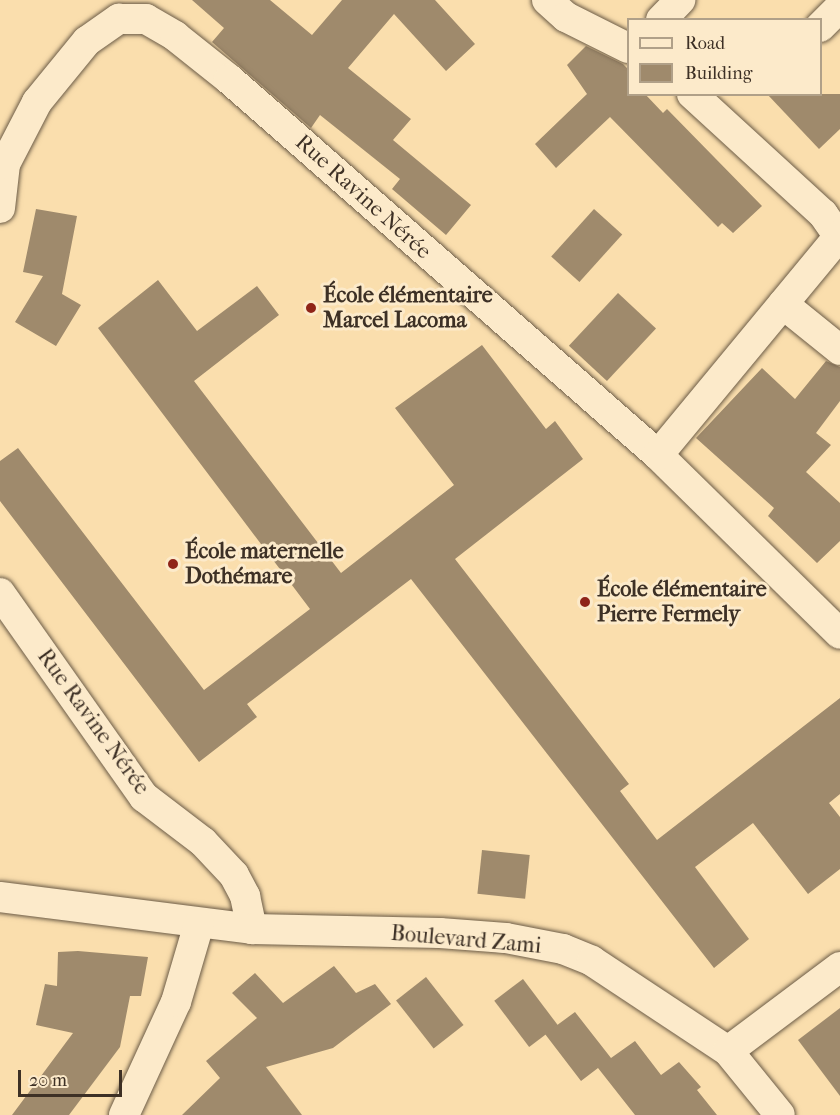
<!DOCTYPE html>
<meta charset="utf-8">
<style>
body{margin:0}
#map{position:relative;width:840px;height:1115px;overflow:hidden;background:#fadead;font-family:"IM FELL French Canon",serif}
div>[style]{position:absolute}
.building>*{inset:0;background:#9f8a6c;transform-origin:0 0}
.roads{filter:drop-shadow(0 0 2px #6c5c47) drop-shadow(0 0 2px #6c5c47)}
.street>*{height:30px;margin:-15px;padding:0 15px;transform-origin:15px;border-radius:15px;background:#fceaca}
.dots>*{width:16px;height:16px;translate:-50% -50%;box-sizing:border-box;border:3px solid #fceaca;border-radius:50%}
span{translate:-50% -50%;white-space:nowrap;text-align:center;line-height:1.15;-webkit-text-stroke:6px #fceaca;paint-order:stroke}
.street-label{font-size:22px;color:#3d3025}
.poi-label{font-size:22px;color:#3d3025;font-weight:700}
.left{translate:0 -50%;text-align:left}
.legend{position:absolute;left:627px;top:18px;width:195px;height:78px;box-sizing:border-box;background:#fceaca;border:2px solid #b0a088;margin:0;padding:8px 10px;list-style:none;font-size:18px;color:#3d3025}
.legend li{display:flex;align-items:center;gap:12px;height:30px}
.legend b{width:30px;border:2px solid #b0a088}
.scale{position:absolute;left:18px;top:1070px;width:104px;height:27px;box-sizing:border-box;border:3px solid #3d3025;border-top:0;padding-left:8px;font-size:18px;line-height:21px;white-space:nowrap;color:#3d3025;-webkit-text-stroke:4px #fceaca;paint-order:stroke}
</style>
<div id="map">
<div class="building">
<i style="clip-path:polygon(192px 0,270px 0,312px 35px,342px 0,435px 0,475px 44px,446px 71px,394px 14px,348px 68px,411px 119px,393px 140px,471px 205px,446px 235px,392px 189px,400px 179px,320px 115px,311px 128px,212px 42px,224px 28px)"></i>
<i style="clip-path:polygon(586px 46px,623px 64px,628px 69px,628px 94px,645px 94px,663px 113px,667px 109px,762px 206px,733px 233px,722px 223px,718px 227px,610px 117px,556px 168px,535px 144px,587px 94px,567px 65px)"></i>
<i style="clip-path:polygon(767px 94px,840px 94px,840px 129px,819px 149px)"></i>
<i style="clip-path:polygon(36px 209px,77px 216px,62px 294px,81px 305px,56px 346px,15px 322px,43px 276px,23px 272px)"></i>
<i style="left:594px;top:209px;width:38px;height:64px;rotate:42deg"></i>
<i style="clip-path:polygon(158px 280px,197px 331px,257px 286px,279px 315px,194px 381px,341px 573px,454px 485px,395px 408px,482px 345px,546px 429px,555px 421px,583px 459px,455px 559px,629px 784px,620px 791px,657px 840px,840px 698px,840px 794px,829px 803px,840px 817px,840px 869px,808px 894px,753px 823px,695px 867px,749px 939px,714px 968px,411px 579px,247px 704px,257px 717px,199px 762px,0 501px,0 461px,18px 448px,204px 690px,310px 609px,98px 328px)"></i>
<i style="left:618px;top:293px;width:52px;height:72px;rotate:43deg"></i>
<i style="clip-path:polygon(826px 361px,840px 367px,840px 401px,816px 433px,831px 445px,806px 472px,840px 503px,840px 541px,817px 563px,768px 516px,774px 508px,696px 438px,762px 368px,795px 399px)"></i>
<i style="left:482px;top:850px;width:48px;height:44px;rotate:6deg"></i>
<i style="clip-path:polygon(78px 951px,148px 957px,141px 996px,130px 996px,120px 1047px,69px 1115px,12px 1115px,73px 1033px,36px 1025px,45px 984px,57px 986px,58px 952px)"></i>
<i style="clip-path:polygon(334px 966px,356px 993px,375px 984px,391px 1004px,333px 1048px,266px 1067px,302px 1115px,182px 1115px,220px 1078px,206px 1061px,257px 1018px,232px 993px,255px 973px,283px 1003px)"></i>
<i style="left:426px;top:977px;width:61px;height:38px;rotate:52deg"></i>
<i style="left:523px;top:979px;width:58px;height:36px;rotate:53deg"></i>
<i style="clip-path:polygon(840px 1008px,840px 1096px,798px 1040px)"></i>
<i style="clip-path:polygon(575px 1012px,611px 1058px,635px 1041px,661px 1075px,679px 1062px,701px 1087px,697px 1090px,717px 1115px,635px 1115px,598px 1068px,581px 1081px,545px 1034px)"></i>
</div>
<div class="roads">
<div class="street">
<i style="left:547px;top:0;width:25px;rotate:42deg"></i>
<i style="left:566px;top:17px;width:69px;rotate:26.6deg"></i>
<i style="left:661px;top:20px;width:28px;rotate:-46deg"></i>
<i style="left:820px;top:27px;width:28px;rotate:-45deg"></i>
<i style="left:692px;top:94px;width:178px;rotate:42.5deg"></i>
<i style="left:823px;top:214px;width:28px;rotate:55deg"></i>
<i style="left:0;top:208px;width:44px;rotate:-83.5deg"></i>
<i style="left:5px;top:164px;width:70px;rotate:-62.7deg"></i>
<i style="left:37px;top:102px;width:79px;rotate:-50.7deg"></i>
<i style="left:87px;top:41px;width:39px;rotate:-35deg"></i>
<i style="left:119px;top:19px;width:27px"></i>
<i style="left:146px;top:19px;width:34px;rotate:30deg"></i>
<i style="left:175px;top:36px;width:69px;rotate:38.5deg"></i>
<i style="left:229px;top:79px;width:570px;rotate:41.23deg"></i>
<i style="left:658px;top:455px;width:255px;rotate:44.5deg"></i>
<i style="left:783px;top:304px;width:73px;rotate:38.9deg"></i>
<i style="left:658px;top:455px;width:286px;rotate:-50.4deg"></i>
<i style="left:0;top:593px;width:250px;rotate:54.8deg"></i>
<i style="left:144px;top:797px;width:74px;rotate:37.3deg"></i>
<i style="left:203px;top:842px;width:45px;rotate:46.8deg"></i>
<i style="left:234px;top:875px;width:24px;rotate:62deg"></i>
<i style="left:245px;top:896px;width:34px;rotate:78deg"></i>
<i style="left:0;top:897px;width:254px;rotate:7.2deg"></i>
<i style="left:252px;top:929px;width:188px;rotate:1.2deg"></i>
<i style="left:440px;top:933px;width:66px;rotate:4.3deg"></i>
<i style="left:506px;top:938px;width:58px;rotate:10.9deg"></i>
<i style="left:563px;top:949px;width:31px;rotate:22deg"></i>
<i style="left:592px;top:961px;width:163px;rotate:33.5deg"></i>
<i style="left:728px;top:1051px;width:82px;rotate:50.9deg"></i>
<i style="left:728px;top:1051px;width:140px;rotate:-36.9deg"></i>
<i style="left:124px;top:1115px;width:124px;rotate:-65.3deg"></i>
<i style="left:176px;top:1002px;width:81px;rotate:-73.6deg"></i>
</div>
</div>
<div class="dots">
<i style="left:311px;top:308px;background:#8f2418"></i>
<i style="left:173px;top:564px;background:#8f2418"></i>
<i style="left:585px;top:602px;background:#8f2418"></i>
</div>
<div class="street-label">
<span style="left:363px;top:197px;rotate:42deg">Rue Ravine Nérée</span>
<span style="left:93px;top:722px;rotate:54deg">Rue Ravine Nérée</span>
<span style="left:466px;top:940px;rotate:5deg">Boulevard Zami</span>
</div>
<div class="poi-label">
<span class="left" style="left:323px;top:308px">École élémentaire<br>Marcel Lacoma</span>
<span class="left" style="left:185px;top:564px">École maternelle<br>Dothémare</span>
<span class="left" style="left:597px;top:602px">École élémentaire<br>Pierre Fermely</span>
</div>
<ul class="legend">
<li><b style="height:8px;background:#fceaca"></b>Road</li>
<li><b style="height:16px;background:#9f8a6c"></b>Building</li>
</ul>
<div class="scale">20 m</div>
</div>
